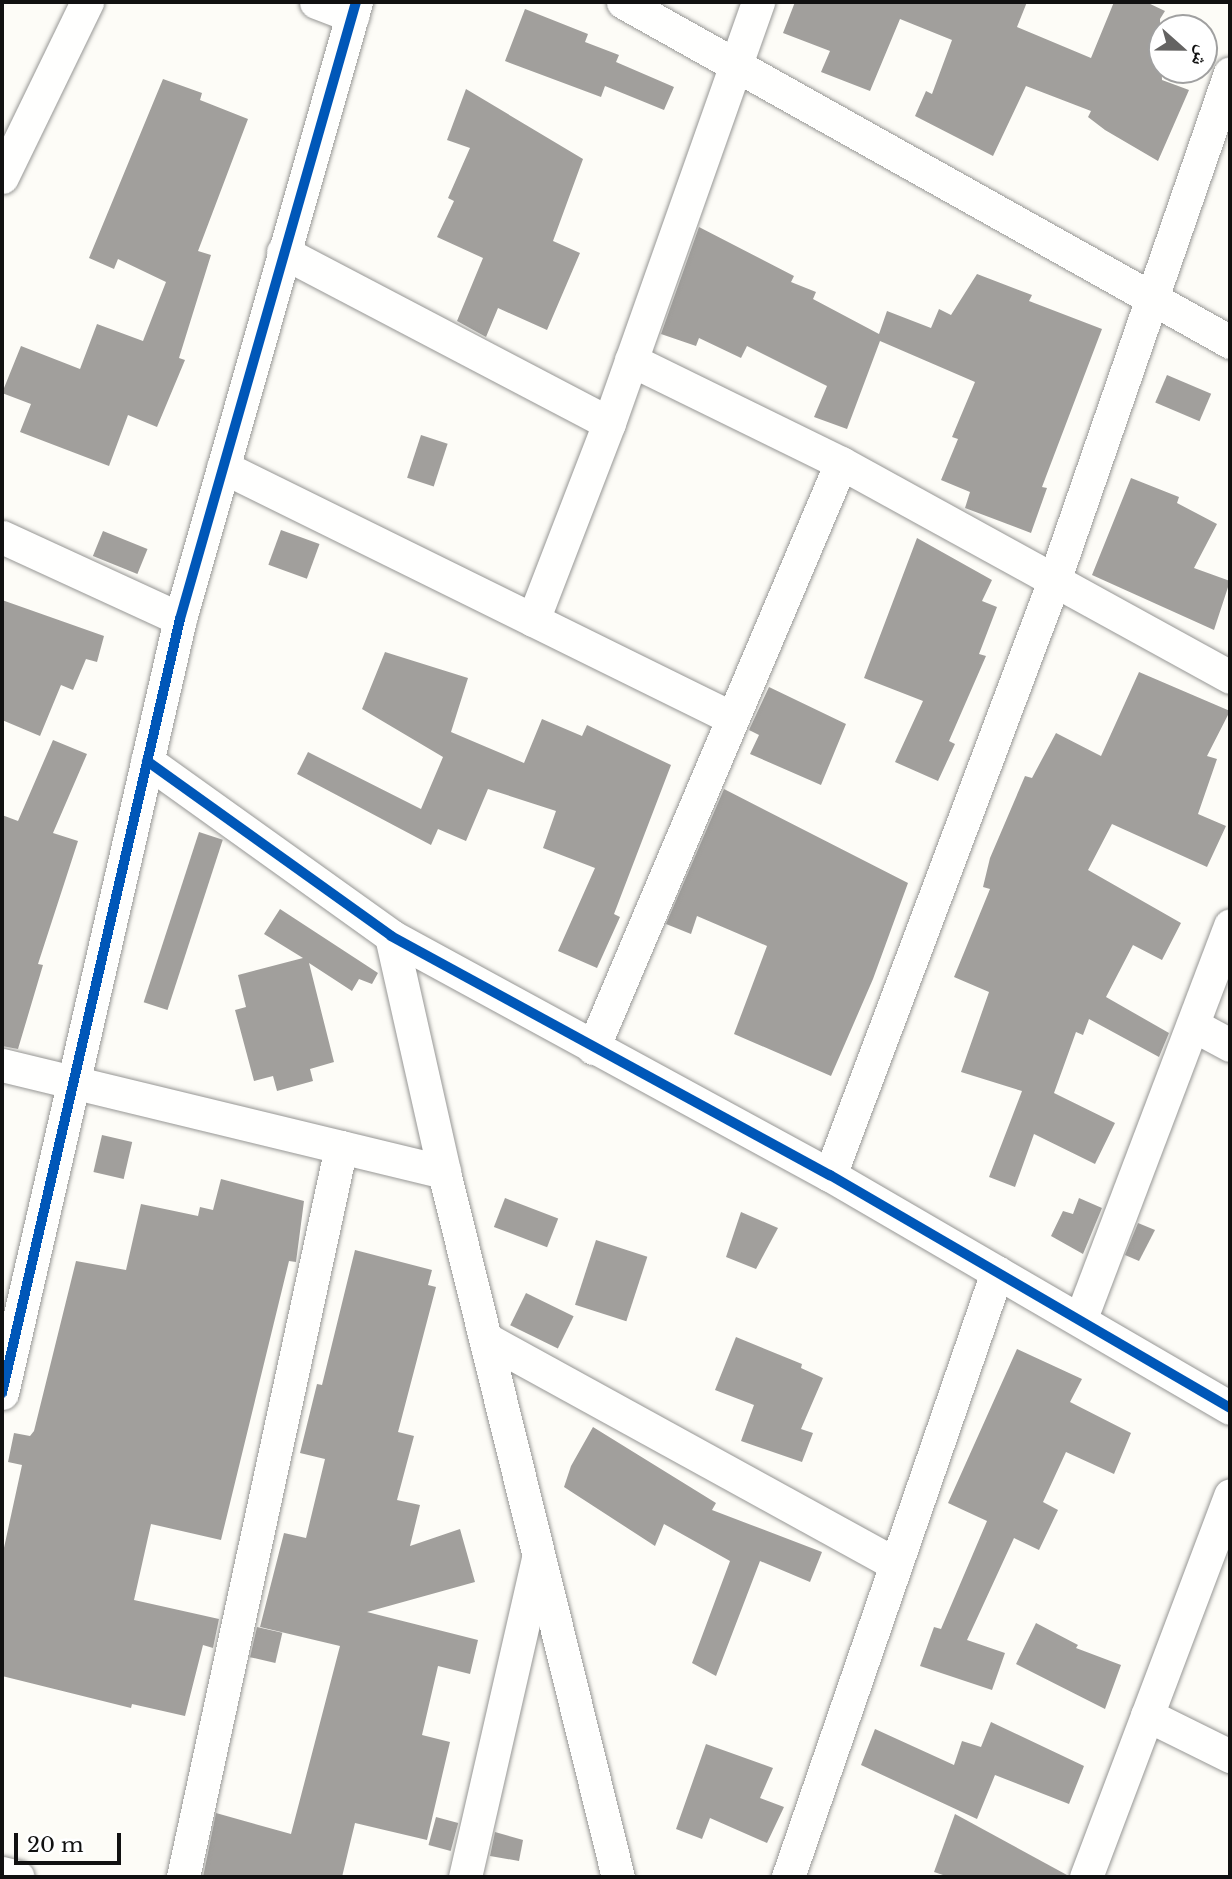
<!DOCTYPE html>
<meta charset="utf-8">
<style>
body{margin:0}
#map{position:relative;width:1232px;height:1879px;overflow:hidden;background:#fdfcf7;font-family:"Libre Baskerville","Noto Naskh Arabic",serif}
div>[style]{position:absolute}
.building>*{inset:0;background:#a19f9c;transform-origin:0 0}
.roads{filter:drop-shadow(0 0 2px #979795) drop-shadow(0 0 2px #979795)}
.minor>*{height:33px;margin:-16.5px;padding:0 16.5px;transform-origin:16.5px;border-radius:16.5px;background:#fffffe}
.cycleway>*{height:10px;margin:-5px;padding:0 5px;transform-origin:5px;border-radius:5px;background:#0057b8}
span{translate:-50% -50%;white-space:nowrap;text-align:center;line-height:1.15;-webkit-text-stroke:7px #fff;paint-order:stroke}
.frame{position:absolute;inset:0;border:4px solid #111;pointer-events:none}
.north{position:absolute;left:1148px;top:14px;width:70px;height:70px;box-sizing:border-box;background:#fff;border:2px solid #a0a0a0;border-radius:50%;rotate:111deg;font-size:19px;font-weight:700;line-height:28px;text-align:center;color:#111}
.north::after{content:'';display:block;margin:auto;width:24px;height:32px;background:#646362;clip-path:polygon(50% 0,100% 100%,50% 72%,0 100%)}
.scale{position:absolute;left:14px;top:1833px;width:107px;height:32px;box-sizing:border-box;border:4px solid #111;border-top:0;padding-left:9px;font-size:21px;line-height:24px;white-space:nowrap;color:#111;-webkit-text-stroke:5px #fff;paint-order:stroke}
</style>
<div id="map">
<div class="building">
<i style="clip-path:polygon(795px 2px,1027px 2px,1017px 27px,1091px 58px,1114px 2px,1146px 2px,1165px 11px,1160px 19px,1162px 80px,1189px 90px,1158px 161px,1105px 130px,1088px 117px,1091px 111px,1026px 86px,993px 156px,915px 116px,926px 91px,932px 94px,952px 40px,900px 19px,870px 91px,821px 72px,830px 51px,783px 33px)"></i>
<i style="clip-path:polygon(525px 9px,588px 34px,585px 42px,619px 55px,616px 62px,674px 87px,664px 110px,605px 86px,601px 97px,505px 61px)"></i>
<i style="clip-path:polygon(163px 79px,202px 93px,200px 100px,248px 119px,198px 251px,211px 255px,179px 358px,185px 360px,157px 427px,128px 415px,109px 466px,20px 432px,31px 404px,2px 393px,21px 346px,80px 369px,97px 324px,143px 341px,166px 282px,118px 259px,114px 269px,89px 258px)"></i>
<i style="clip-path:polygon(466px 89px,583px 159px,553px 241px,580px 253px,547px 330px,498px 308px,486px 337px,457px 321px,483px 258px,437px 237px,454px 201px,448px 198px,470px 148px,447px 140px)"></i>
<i style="clip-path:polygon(699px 227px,794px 276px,791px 282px,816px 292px,813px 299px,879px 334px,887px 311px,931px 328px,939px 309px,951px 315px,977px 274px,1032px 295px,1029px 301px,1102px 329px,1042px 487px,1047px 488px,1031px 533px,965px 508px,970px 492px,941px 480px,958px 439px,952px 437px,975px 382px,880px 341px,847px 429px,814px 417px,827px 386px,747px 346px,741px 358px,699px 338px,696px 346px,661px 334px)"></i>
<i style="left:1167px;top:375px;width:48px;height:30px;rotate:23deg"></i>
<i style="left:421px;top:435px;width:28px;height:45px;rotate:18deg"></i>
<i style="clip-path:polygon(1131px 478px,1179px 497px,1177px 503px,1217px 524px,1194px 568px,1230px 581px,1214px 630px,1092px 575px)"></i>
<i style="left:281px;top:530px;width:41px;height:37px;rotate:20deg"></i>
<i style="left:103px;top:531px;width:48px;height:27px;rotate:22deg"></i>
<i style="clip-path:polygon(917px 538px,992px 580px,982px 601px,997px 607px,979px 654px,986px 656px,949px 741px,955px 744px,938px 781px,895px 762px,923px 701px,864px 678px)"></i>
<i style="clip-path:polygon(2px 600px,104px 636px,97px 662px,86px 659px,73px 690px,61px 685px,40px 736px,2px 720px)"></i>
<i style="clip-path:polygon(385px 652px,468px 678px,451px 732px,524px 763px,542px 719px,582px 736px,587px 725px,671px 765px,614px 914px,620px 917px,597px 968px,558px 951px,595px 868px,543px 848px,556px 811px,488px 789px,466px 841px,438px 829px,431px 845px,297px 774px,308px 752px,421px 809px,443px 757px,362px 709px)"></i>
<i style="clip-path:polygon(1139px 672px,1230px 711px,1207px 756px,1217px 759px,1198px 814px,1226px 826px,1207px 867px,1112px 824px,1088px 870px,1181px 923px,1162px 960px,1133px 945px,1106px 997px,1169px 1033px,1159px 1057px,1089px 1019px,1083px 1035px,1076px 1032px,1054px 1093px,1115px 1123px,1095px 1164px,1034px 1134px,1015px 1187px,989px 1177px,1022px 1091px,961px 1072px,989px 992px,954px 977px,990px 889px,983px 887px,990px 858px,1025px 776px,1032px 778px,1056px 733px,1101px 756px)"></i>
<i style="clip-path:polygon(769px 687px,846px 724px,821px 785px,750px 754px,759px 735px,749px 730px)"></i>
<i style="clip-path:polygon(53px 740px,87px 754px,53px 833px,78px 841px,38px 964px,43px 965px,18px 1049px,2px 1046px,2px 815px,18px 821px)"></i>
<i style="clip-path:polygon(724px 789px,908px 883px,873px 979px,831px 1076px,734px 1034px,767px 946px,697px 916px,691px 934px,666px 924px)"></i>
<i style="left:199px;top:832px;width:25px;height:179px;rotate:18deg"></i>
<i style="clip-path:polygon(280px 909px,378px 973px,372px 984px,359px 979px,352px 991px,309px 963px,334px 1062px,310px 1069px,313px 1081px,277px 1091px,273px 1076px,254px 1081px,235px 1010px,246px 1007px,238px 975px,303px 958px,264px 934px)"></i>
<i style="left:102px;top:1135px;width:31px;height:38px;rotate:13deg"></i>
<i style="clip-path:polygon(221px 1179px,304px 1201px,296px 1262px,289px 1261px,221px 1540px,151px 1524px,134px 1600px,219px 1619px,213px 1648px,203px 1645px,185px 1716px,132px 1704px,131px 1708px,2px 1676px,2px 1557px,22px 1465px,8px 1462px,14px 1433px,30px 1436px,34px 1431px,76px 1261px,126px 1270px,141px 1204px,198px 1216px,200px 1207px,213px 1210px)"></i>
<i style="left:505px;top:1198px;width:57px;height:31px;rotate:21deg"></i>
<i style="clip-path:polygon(1079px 1198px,1102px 1208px,1083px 1254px,1051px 1236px,1063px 1211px,1073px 1214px)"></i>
<i style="clip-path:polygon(741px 1212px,778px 1228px,756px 1269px,726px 1257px)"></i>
<i style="clip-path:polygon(1138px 1223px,1155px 1230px,1139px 1261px,1125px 1255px)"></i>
<i style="left:596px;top:1240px;width:54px;height:68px;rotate:18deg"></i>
<i style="clip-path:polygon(355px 1250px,432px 1270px,428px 1285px,436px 1287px,398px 1432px,414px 1436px,397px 1500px,420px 1505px,410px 1546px,460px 1529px,475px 1582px,367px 1612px,478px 1640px,470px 1674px,438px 1666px,422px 1735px,450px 1742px,427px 1840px,355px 1823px,342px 1877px,203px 1877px,216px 1813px,291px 1834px,340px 1646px,260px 1627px,284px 1533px,306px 1538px,325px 1459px,300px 1453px,317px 1384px,322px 1385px)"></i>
<i style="left:526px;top:1293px;width:53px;height:36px;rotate:26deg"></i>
<i style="clip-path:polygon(736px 1337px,802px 1364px,801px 1368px,823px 1378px,801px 1429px,813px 1433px,802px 1462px,741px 1441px,754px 1405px,715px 1390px)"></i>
<i style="clip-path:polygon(1017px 1349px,1082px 1379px,1070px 1402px,1131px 1433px,1114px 1474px,1066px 1452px,1043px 1502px,1058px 1510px,1039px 1550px,1014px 1538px,967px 1640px,1005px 1653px,992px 1690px,920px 1666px,934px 1627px,941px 1629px,987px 1521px,948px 1503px)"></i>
<i style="clip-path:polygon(593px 1427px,716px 1503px,712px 1510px,822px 1552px,810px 1582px,760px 1561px,716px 1676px,692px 1663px,730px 1561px,664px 1524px,655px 1546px,564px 1487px,571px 1466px)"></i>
<i style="clip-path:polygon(1036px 1623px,1078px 1645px,1076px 1648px,1121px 1665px,1105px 1709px,1016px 1664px)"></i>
<i style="left:257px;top:1627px;width:26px;height:31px;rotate:13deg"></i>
<i style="clip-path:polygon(991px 1722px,1084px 1766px,1069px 1804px,995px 1775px,977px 1819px,861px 1765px,875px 1729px,954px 1765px,962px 1741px,981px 1747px)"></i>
<i style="clip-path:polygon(706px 1744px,773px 1768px,760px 1798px,784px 1807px,767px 1843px,710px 1818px,702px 1839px,676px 1829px)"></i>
<i style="clip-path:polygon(955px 1814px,1067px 1875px,1067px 1877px,949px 1877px,934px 1872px)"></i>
<i style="left:436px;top:1817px;width:23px;height:29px;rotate:15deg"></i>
<i style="clip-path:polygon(495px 1832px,523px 1840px,519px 1861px,490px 1856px)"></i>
</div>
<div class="roads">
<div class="minor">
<i style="left:316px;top:2px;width:39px;rotate:21deg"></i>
<i style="left:623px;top:2px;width:696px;rotate:29.25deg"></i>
<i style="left:2px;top:177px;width:195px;rotate:-64.1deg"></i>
<i style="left:283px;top:252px;width:368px;rotate:27.7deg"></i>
<i style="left:631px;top:360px;width:234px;rotate:26.1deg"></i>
<i style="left:841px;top:463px;width:444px;rotate:28.8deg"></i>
<i style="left:223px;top:467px;width:565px;rotate:26.25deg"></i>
<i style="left:2px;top:537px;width:196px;rotate:24.7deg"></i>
<i style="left:533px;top:620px;width:211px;rotate:-68.9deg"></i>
<i style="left:609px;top:423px;width:447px;rotate:-70.5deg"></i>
<i style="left:147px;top:761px;width:300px;rotate:35.6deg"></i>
<i style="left:391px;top:936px;width:500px;rotate:28.6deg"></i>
<i style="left:830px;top:1175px;width:463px;rotate:30.2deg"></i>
<i style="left:391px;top:936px;width:242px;rotate:77.3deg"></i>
<i style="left:444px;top:1172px;width:726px;rotate:76.14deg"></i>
<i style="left:1193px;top:1025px;width:42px;rotate:28.4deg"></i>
<i style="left:593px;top:1048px;width:635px;rotate:-67.03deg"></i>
<i style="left:2px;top:1065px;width:455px;rotate:13.6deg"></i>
<i style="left:830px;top:1175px;width:638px;rotate:-69.35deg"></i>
<i style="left:1055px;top:578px;width:534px;rotate:-70.89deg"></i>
<i style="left:1081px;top:1318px;width:420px;rotate:-69.2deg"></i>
<i style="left:488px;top:1340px;width:465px;rotate:28.8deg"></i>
<i style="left:2px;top:1393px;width:794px;rotate:-77.05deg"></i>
<i style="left:180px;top:619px;width:642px;rotate:-74.08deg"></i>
<i style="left:1147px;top:1715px;width:93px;rotate:26.3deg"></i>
<i style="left:2px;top:1873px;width:16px;rotate:14deg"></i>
<i style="left:183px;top:1877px;width:747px;rotate:-77.79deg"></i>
<i style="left:465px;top:1877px;width:326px;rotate:-77.1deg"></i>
<i style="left:788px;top:1877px;width:640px;rotate:-70.94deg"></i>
<i style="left:1086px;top:1877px;width:408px;rotate:-69.3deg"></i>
</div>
</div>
<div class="cycleway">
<i style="left:147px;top:761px;width:300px;rotate:35.6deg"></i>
<i style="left:391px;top:936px;width:500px;rotate:28.6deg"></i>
<i style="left:830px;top:1175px;width:463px;rotate:30.2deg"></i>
<i style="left:2px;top:1393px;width:794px;rotate:-77.05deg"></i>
<i style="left:180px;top:619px;width:642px;rotate:-74.08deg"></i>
</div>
<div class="frame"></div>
<div class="north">ش</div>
<div class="scale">20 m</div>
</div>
